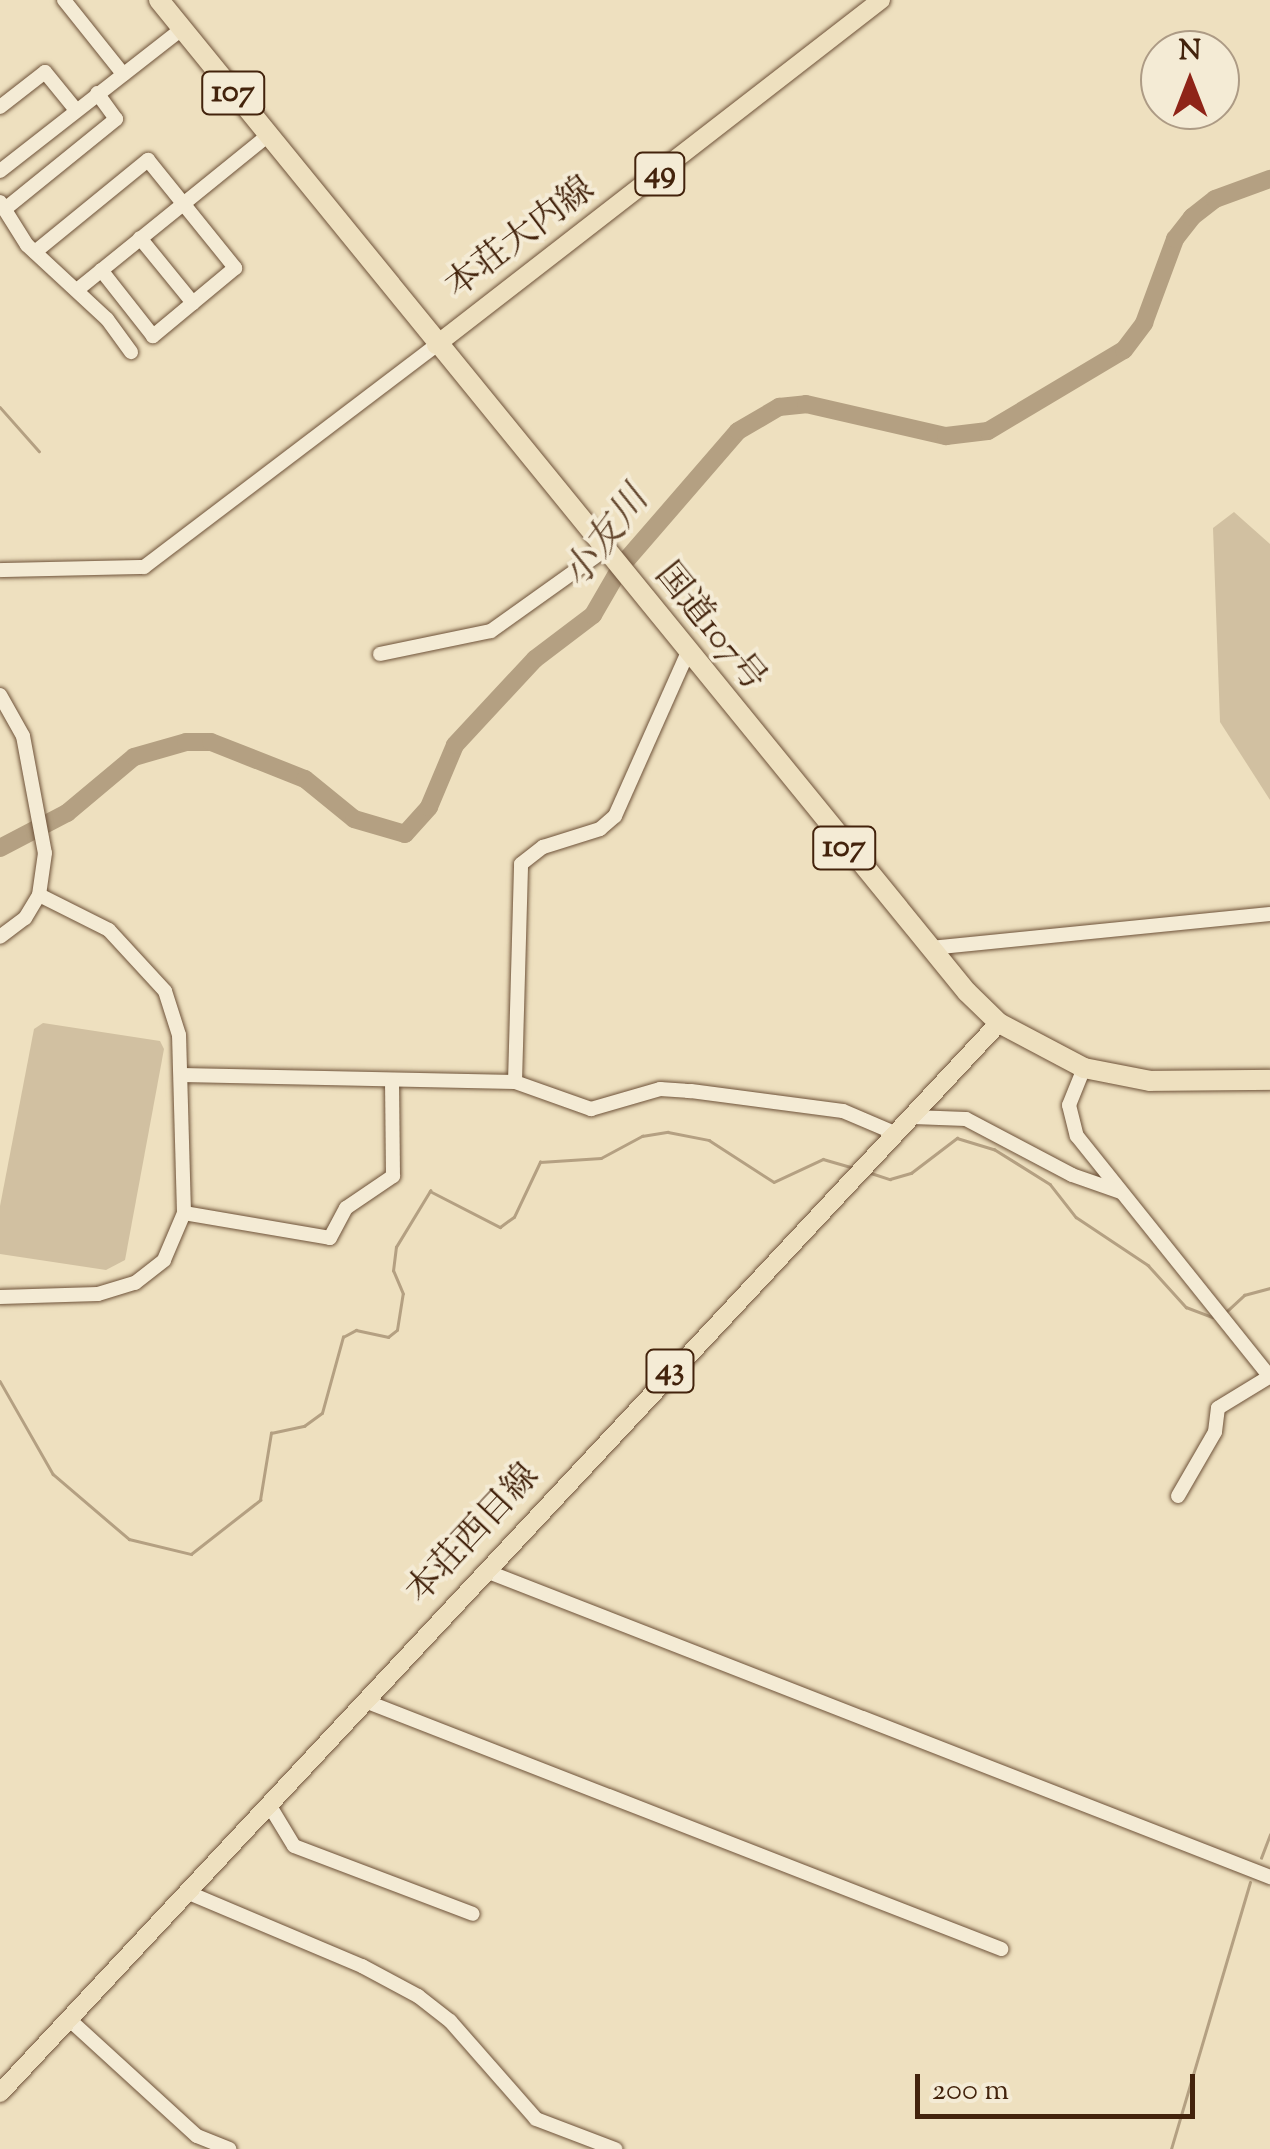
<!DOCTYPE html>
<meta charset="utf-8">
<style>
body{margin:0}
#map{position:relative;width:1270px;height:2149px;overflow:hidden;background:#eee0bf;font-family:"Sorts Mill Goudy","Noto Serif JP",serif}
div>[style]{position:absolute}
.green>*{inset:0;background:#d1c0a1}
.stream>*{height:2.5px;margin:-1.25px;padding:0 1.25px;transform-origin:1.25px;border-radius:1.25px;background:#b4a082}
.river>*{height:18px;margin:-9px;padding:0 9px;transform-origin:9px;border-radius:9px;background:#b4a082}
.roads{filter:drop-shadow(0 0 2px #6e5239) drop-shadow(0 0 2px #6e5239)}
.minor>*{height:14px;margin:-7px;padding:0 7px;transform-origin:7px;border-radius:7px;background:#f4ebd5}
.major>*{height:18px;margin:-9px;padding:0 9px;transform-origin:9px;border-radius:9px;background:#eee0bf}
.highway>*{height:20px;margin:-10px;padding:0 10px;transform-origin:10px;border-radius:10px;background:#eee0bf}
span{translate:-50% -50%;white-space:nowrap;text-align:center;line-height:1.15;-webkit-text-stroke:8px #f4ebd5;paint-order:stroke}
.shield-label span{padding:2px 8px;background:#f4ebd5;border:2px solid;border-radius:8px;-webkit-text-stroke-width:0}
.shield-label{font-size:32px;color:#43230c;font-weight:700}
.street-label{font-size:35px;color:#43230c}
.water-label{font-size:38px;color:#65482f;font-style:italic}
.north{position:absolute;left:1140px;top:30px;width:100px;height:100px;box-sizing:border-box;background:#f4ebd5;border:2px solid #ad9b85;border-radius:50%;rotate:0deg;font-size:28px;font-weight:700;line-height:40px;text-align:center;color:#43230c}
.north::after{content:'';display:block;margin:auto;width:35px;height:45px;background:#8f2418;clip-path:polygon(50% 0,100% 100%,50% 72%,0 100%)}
.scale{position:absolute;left:915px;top:2074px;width:280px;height:45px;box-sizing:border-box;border:5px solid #43230c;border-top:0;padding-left:12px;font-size:30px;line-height:35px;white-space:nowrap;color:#43230c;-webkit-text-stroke:8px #f4ebd5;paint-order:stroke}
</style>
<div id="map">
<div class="green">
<i style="clip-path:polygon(1234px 512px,1270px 544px,1270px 800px,1220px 722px,1213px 528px)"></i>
<i style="clip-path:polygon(43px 1023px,160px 1041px,164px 1049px,125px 1260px,106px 1270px,0 1254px,0 1206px,34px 1029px)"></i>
</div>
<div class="stream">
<i style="left:0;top:407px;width:59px;rotate:48.4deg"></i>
<i style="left:871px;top:1173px;width:20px;rotate:18deg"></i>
<i style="left:890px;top:1179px;width:22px;rotate:-16deg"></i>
<i style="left:911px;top:1173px;width:58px;rotate:-37.3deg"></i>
<i style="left:957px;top:1138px;width:39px;rotate:17deg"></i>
<i style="left:994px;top:1149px;width:66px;rotate:32deg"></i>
<i style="left:1050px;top:1184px;width:42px;rotate:51.8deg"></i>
<i style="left:1076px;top:1217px;width:87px;rotate:33.7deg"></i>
<i style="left:1148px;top:1265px;width:57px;rotate:47.9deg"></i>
<i style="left:1186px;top:1307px;width:28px;rotate:21deg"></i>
<i style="left:1226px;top:1312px;width:25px;rotate:-43deg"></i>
<i style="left:1244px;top:1295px;width:27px;rotate:-15deg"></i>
<i style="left:0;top:1381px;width:107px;rotate:60.3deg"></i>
<i style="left:53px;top:1474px;width:100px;rotate:40.5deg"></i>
<i style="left:129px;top:1539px;width:64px;rotate:13.6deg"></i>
<i style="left:191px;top:1554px;width:88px;rotate:-38deg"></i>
<i style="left:260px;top:1500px;width:68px;rotate:-80.7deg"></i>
<i style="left:271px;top:1433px;width:34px;rotate:-12deg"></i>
<i style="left:304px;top:1426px;width:22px;rotate:-36deg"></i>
<i style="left:322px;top:1413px;width:79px;rotate:-74.6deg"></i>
<i style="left:343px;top:1337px;width:15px;rotate:-28deg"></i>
<i style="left:356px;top:1330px;width:33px;rotate:12deg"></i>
<i style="left:388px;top:1337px;width:11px;rotate:-38deg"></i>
<i style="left:397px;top:1330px;width:36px;rotate:-81deg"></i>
<i style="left:403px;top:1294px;width:25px;rotate:-113deg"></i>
<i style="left:393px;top:1271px;width:24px;rotate:-83deg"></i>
<i style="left:396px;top:1247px;width:66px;rotate:-58.7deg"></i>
<i style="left:430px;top:1191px;width:79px;rotate:27.2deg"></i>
<i style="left:500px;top:1227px;width:17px;rotate:-36deg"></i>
<i style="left:514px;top:1217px;width:61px;rotate:-64.7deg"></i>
<i style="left:540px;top:1162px;width:61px;rotate:-3.8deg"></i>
<i style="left:601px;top:1158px;width:47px;rotate:-28.2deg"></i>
<i style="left:642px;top:1136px;width:26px;rotate:-9deg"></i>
<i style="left:668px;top:1132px;width:42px;rotate:11deg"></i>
<i style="left:709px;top:1140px;width:77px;rotate:32.9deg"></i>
<i style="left:774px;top:1182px;width:54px;rotate:-25.1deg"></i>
<i style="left:823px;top:1159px;width:32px;rotate:16deg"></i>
<i style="left:1261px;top:1858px;width:25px;rotate:-69deg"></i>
<i style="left:1171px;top:2149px;width:278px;rotate:-73.5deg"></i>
</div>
<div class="river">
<i style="left:0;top:848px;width:76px;rotate:-27.6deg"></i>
<i style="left:67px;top:813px;width:87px;rotate:-39.9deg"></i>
<i style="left:134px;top:757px;width:54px;rotate:-16.1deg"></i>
<i style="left:186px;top:742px;width:25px"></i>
<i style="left:211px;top:742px;width:101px;rotate:21.5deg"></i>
<i style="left:305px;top:779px;width:63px;rotate:39.2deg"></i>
<i style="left:354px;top:819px;width:53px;rotate:16.4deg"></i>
<i style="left:405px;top:834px;width:36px;rotate:-48deg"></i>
<i style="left:429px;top:807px;width:67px;rotate:-67.2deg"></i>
<i style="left:455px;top:745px;width:117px;rotate:-47.1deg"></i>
<i style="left:535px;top:659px;width:73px;rotate:-37.2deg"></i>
<i style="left:593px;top:615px;width:58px;rotate:-59.9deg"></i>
<i style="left:622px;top:565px;width:177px;rotate:-49.1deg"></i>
<i style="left:738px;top:431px;width:48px;rotate:-30.3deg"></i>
<i style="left:779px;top:407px;width:27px;rotate:-6deg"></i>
<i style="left:806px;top:404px;width:144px;rotate:12.9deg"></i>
<i style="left:946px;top:436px;width:42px;rotate:-6.8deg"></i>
<i style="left:988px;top:431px;width:158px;rotate:-30.8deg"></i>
<i style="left:1124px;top:350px;width:34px;rotate:-53deg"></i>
<i style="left:1144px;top:323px;width:90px;rotate:-69.7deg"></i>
<i style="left:1175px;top:239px;width:28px;rotate:-52deg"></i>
<i style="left:1192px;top:217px;width:29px;rotate:-38deg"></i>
<i style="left:1215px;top:199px;width:59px;rotate:-20deg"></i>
</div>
<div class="roads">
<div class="minor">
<i style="left:64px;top:0;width:95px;rotate:51.4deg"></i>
<i style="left:0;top:107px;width:57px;rotate:-37.9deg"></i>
<i style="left:45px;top:72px;width:49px;rotate:50.8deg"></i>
<i style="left:0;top:171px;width:231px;rotate:-38deg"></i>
<i style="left:0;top:202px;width:51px;rotate:57.9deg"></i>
<i style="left:27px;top:245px;width:109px;rotate:42.8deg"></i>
<i style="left:107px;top:319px;width:41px;rotate:54deg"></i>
<i style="left:5px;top:209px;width:143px;rotate:-39deg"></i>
<i style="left:116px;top:119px;width:32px;rotate:-126deg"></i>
<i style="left:140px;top:238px;width:84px;rotate:50.8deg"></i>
<i style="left:35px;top:252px;width:146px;rotate:-39.2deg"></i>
<i style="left:148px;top:160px;width:139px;rotate:51.1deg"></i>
<i style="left:235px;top:268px;width:107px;rotate:140.3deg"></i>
<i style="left:153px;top:336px;width:84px;rotate:-128.2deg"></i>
<i style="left:77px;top:290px;width:245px;rotate:-39deg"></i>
<i style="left:0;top:570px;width:144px;rotate:-1.2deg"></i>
<i style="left:144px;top:567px;width:367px;rotate:-37.2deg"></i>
<i style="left:380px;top:654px;width:113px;rotate:-11.7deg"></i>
<i style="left:491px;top:631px;width:138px;rotate:-35.5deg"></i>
<i style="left:0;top:695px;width:47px;rotate:60.7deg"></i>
<i style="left:23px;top:736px;width:119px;rotate:79.4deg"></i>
<i style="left:45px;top:853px;width:42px;rotate:98.1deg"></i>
<i style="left:39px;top:895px;width:27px;rotate:121deg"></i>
<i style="left:25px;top:918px;width:31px;rotate:143deg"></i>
<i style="left:930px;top:948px;width:342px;rotate:-5.7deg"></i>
<i style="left:1084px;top:1068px;width:40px;rotate:112deg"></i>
<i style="left:1069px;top:1105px;width:32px;rotate:76deg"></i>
<i style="left:1077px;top:1136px;width:309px;rotate:51.3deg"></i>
<i style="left:182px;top:1075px;width:333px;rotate:1.2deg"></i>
<i style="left:515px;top:1082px;width:81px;rotate:19.6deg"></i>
<i style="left:591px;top:1109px;width:72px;rotate:-16.2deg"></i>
<i style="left:660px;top:1089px;width:31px;rotate:4deg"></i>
<i style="left:691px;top:1091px;width:153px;rotate:7.5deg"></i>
<i style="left:843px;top:1111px;width:59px;rotate:23.1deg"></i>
<i style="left:515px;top:1082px;width:218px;rotate:-88.4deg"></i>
<i style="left:521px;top:864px;width:28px;rotate:-38deg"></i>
<i style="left:543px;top:847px;width:60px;rotate:-17.5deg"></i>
<i style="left:600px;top:829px;width:20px;rotate:-41deg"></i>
<i style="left:615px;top:816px;width:180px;rotate:-66deg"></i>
<i style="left:913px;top:1117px;width:53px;rotate:2.2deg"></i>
<i style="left:966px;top:1119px;width:120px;rotate:27.8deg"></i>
<i style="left:1072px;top:1175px;width:52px;rotate:19.1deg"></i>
<i style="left:184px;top:1213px;width:148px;rotate:9.7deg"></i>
<i style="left:330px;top:1238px;width:34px;rotate:-62deg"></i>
<i style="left:346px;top:1208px;width:57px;rotate:-34.2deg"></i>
<i style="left:393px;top:1176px;width:95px;rotate:-90.6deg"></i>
<i style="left:0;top:1297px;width:98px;rotate:-1.8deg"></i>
<i style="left:98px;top:1294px;width:39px;rotate:-17deg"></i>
<i style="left:135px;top:1283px;width:37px;rotate:-38deg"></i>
<i style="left:164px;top:1260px;width:51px;rotate:-66.9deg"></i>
<i style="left:184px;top:1213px;width:178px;rotate:-91.6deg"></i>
<i style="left:179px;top:1035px;width:46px;rotate:-107.7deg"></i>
<i style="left:165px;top:991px;width:83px;rotate:-132.6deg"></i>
<i style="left:109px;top:930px;width:78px;rotate:-153.4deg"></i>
<i style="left:1178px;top:1496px;width:74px;rotate:-60deg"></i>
<i style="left:1215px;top:1432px;width:24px;rotate:-83deg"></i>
<i style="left:1218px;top:1408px;width:60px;rotate:-31.3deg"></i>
<i style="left:486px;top:1571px;width:842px;rotate:21.32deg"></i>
<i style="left:365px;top:1701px;width:683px;rotate:21.3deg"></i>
<i style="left:271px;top:1808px;width:44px;rotate:58.8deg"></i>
<i style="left:294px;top:1846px;width:191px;rotate:20.8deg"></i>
<i style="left:189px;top:1893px;width:188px;rotate:22.9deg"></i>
<i style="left:362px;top:1966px;width:64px;rotate:28.2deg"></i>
<i style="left:418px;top:1996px;width:41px;rotate:38deg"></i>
<i style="left:450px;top:2021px;width:130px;rotate:48.7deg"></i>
<i style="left:536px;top:2119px;width:85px;rotate:20.8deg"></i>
<i style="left:72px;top:2022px;width:169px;rotate:42.4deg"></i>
<i style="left:197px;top:2136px;width:35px;rotate:22deg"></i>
</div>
<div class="major">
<i style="left:436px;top:345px;width:563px;rotate:-37.79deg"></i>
<i style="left:0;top:2093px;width:1464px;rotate:-46.97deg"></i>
</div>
<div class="highway">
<i style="left:159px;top:0;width:1279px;rotate:50.84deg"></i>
<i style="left:967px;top:992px;width:45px;rotate:44.1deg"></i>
<i style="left:999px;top:1023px;width:96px;rotate:27.9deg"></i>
<i style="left:1084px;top:1068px;width:67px;rotate:11.1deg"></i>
<i style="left:1150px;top:1081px;width:120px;rotate:-0.5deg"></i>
</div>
</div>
<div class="shield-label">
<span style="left:233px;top:93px">107</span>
<span style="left:660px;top:174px">49</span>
<span style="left:844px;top:848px">107</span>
<span style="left:670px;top:1371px">43</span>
</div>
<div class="street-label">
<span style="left:521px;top:239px;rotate:-37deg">本荘大内線</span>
<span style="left:709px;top:628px;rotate:51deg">国道107号</span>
<span style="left:474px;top:1535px;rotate:-47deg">本荘西目線</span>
</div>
<div class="water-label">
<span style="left:608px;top:539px;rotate:-53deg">小友川</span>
</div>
<div class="north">N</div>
<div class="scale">200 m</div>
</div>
